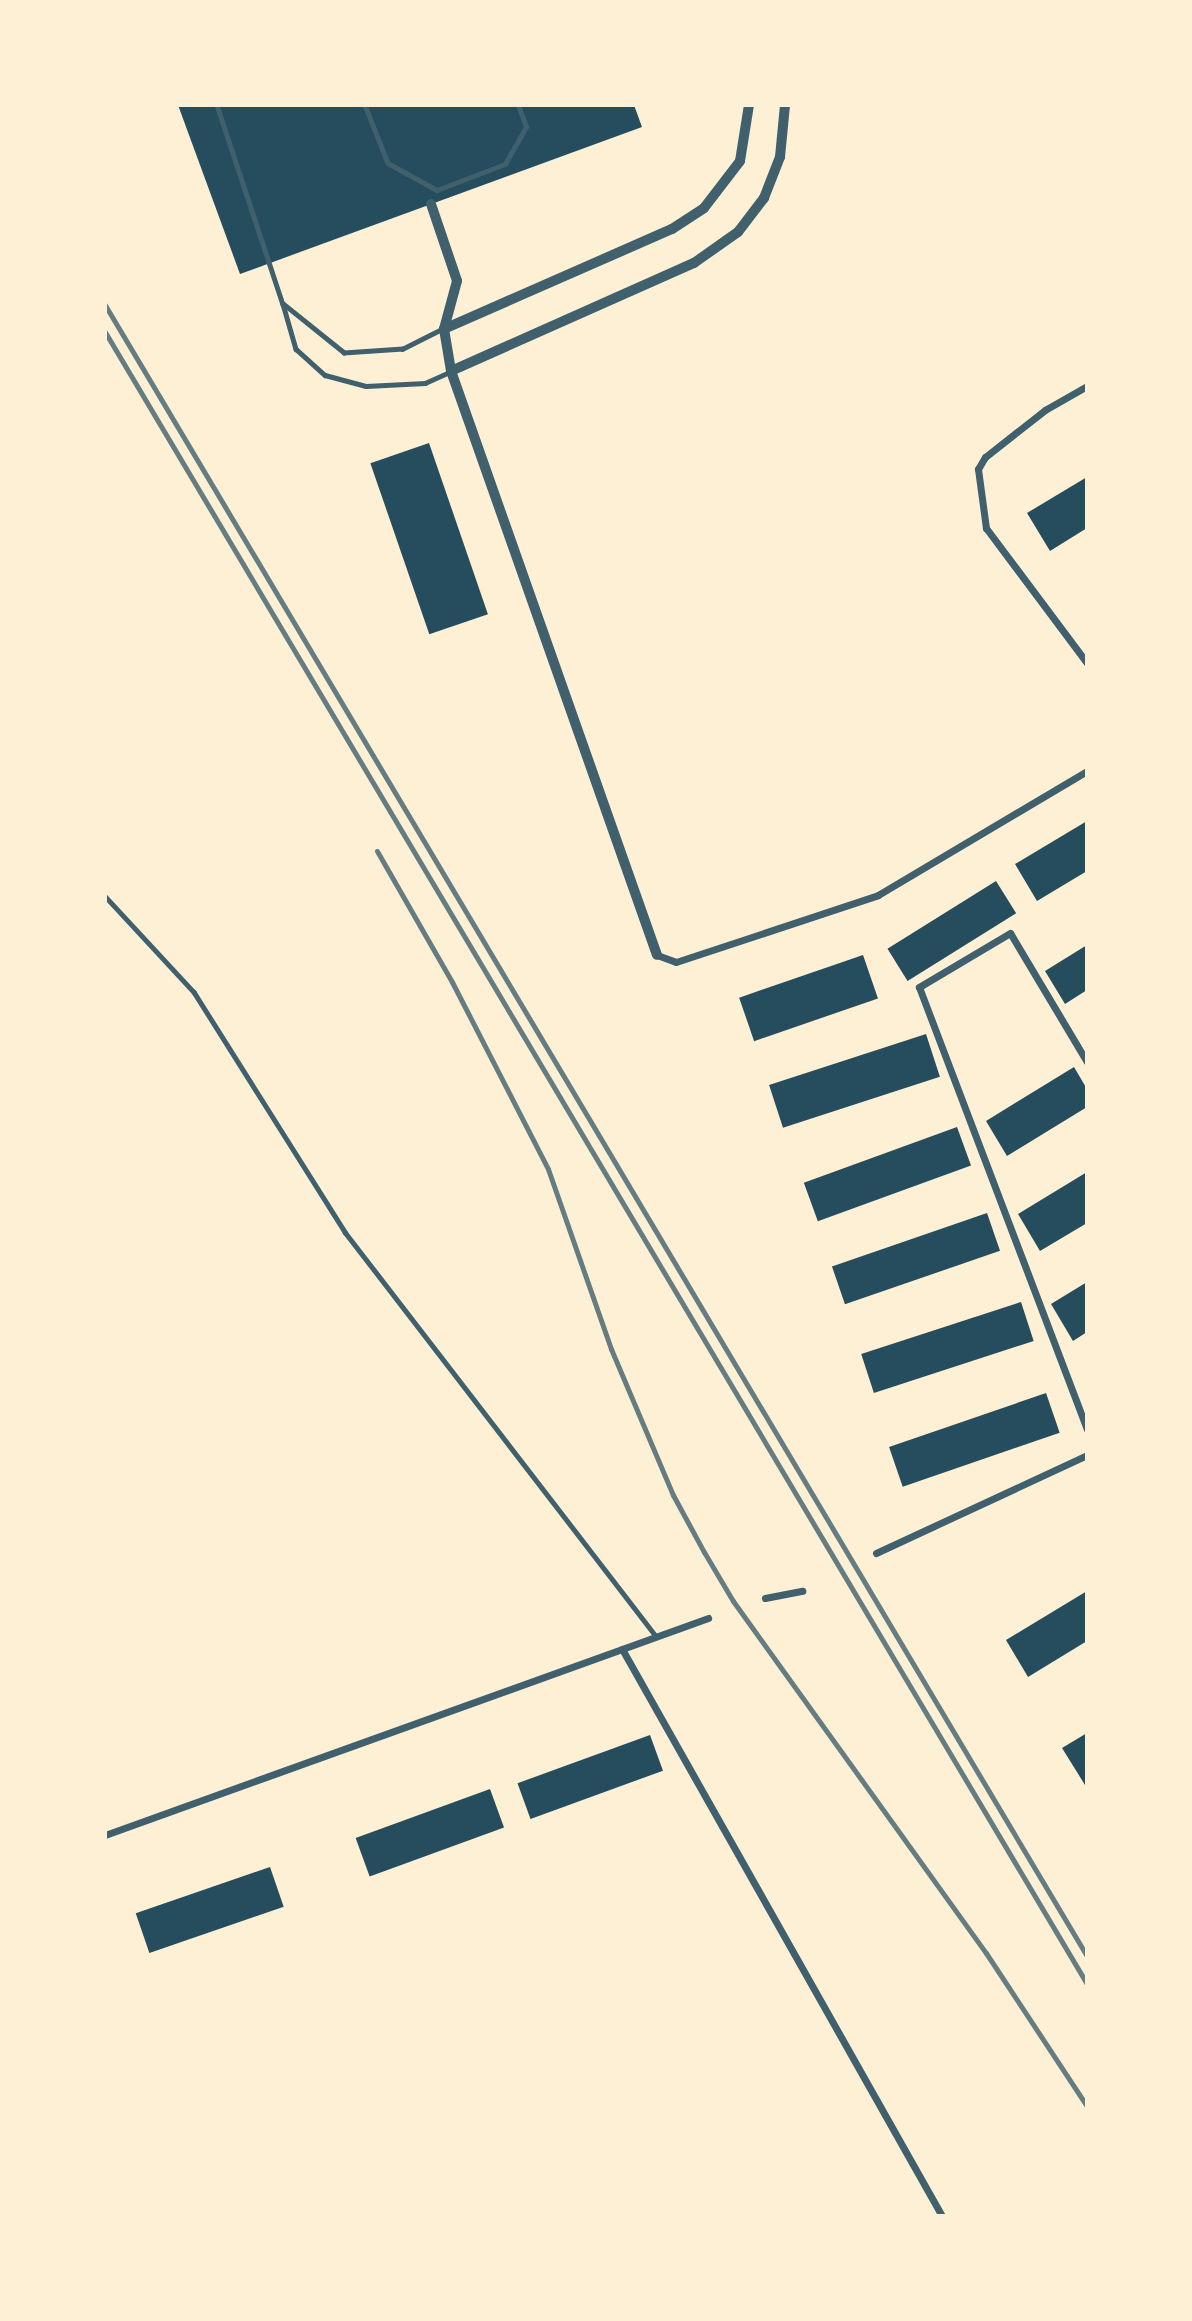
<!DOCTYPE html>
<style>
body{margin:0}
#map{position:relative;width:1192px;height:2321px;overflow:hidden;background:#fdf0d5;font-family:Roboto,sans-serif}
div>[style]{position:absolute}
.building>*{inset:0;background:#264d5e;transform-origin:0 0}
.service>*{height:4.5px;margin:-2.25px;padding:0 2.25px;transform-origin:2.25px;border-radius:2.25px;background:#3f606c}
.minor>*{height:7px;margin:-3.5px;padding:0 3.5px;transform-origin:3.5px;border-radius:3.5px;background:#3f606c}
.tertiary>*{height:10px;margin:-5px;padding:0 5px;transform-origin:5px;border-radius:5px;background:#3f606c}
.rail>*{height:5px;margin:-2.5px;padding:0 2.5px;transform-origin:2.5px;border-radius:2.5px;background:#657d81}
span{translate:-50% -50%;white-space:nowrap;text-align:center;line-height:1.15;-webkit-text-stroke:7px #fdf0d5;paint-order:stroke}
.frame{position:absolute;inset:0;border:107px solid #fdf0d5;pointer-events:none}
</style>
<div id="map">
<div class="building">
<i style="clip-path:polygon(178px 105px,634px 105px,642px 127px,240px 274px)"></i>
<i style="left:429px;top:443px;width:181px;height:62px;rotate:71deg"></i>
<i style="clip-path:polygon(1087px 477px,1087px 528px,1050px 551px,1027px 513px)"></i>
<i style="clip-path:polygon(1087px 821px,1087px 871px,1037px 901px,1015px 864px)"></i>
<i style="left:996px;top:881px;width:38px;height:128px;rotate:58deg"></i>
<i style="clip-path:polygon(1087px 945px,1087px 990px,1065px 1004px,1045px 971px)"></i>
<i style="left:863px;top:955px;width:46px;height:131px;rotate:71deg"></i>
<i style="left:926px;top:1034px;width:45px;height:165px;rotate:72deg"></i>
<i style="clip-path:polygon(1074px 1067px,1087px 1089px,1087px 1107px,1007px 1156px,986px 1121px)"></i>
<i style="left:957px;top:1127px;width:41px;height:163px;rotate:70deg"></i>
<i style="clip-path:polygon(1087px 1172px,1087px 1223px,1040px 1251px,1018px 1214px)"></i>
<i style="left:987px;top:1213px;width:40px;height:164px;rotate:71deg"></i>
<i style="clip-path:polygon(1087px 1282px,1087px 1332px,1073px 1341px,1051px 1304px)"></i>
<i style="left:1021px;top:1302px;width:41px;height:168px;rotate:72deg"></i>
<i style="left:1046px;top:1393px;width:42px;height:166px;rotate:71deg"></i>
<i style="clip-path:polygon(1087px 1591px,1087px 1641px,1028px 1677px,1006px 1640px)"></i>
<i style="clip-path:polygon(1087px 1733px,1087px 1784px,1085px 1785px,1062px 1748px)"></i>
<i style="left:650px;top:1735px;width:38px;height:141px;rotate:70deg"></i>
<i style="left:490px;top:1789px;width:41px;height:143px;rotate:70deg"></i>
<i style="left:270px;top:1867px;width:42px;height:142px;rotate:71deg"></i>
</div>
<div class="service">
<i style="left:217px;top:105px;width:210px;rotate:71.7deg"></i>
<i style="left:365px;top:105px;width:62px;rotate:68.4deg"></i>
<i style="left:388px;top:163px;width:56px;rotate:28.9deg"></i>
<i style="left:437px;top:190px;width:73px;rotate:-20.9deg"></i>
<i style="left:505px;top:164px;width:43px;rotate:-60.4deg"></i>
<i style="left:526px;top:127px;width:23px;rotate:-110deg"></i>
<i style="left:443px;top:329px;width:45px;rotate:153.4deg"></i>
<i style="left:403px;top:349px;width:59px;rotate:176.1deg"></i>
<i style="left:344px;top:353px;width:78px;rotate:-141.2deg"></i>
<i style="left:283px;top:304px;width:47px;rotate:73.9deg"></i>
<i style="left:296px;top:349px;width:39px;rotate:42deg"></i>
<i style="left:325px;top:375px;width:42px;rotate:15deg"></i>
<i style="left:366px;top:386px;width:59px;rotate:-2.9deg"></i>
<i style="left:425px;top:383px;width:27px;rotate:-24deg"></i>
<i style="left:105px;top:896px;width:131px;rotate:47.2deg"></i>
<i style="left:194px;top:992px;width:284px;rotate:57.8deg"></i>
<i style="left:345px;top:1232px;width:510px;rotate:52.41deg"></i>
</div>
<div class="minor">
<i style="left:1087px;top:386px;width:48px;rotate:150.3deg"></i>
<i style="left:1045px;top:410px;width:76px;rotate:141.9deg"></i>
<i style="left:985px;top:457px;width:14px;rotate:120deg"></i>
<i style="left:978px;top:469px;width:60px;rotate:82.3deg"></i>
<i style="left:986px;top:528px;width:169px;rotate:53.2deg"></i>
<i style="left:657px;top:955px;width:20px;rotate:20deg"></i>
<i style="left:676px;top:962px;width:213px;rotate:-18.3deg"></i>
<i style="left:878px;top:895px;width:243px;rotate:-30.7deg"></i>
<i style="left:1087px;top:1062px;width:150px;rotate:-120.8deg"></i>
<i style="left:1010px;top:933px;width:106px;rotate:149.3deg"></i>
<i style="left:919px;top:987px;width:473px;rotate:69.2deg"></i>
<i style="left:876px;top:1553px;width:233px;rotate:-24.9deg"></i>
<i style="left:765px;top:1598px;width:38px;rotate:-11deg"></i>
<i style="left:622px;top:1649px;width:651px;rotate:60.56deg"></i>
<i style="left:105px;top:1835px;width:641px;rotate:-19.79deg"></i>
</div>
<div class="tertiary">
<i style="left:431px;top:204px;width:81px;rotate:71.3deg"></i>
<i style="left:457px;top:281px;width:50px;rotate:105.2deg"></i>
<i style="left:444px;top:329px;width:43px;rotate:80.5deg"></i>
<i style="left:451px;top:371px;width:619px;rotate:70.57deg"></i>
<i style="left:444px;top:329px;width:249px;rotate:-23.7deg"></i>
<i style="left:672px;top:229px;width:38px;rotate:-33deg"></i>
<i style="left:704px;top:208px;width:59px;rotate:-52.5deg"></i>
<i style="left:740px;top:161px;width:57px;rotate:-80.9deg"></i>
<i style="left:451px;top:371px;width:266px;rotate:-24deg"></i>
<i style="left:694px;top:263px;width:54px;rotate:-35.2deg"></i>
<i style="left:738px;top:232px;width:43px;rotate:-52.6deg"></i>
<i style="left:764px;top:198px;width:44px;rotate:-68.7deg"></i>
<i style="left:780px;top:157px;width:52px;rotate:-84.5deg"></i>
</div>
<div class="rail">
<i style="left:105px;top:305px;width:1921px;rotate:59.26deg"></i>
<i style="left:105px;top:332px;width:1922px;rotate:59.27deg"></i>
<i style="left:377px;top:851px;width:151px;rotate:60.2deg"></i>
<i style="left:452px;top:982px;width:210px;rotate:62.8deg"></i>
<i style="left:548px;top:1169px;width:191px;rotate:70.7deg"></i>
<i style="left:611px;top:1349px;width:159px;rotate:67deg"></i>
<i style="left:673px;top:1495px;width:65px;rotate:61.5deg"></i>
<i style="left:704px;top:1552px;width:57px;rotate:59.4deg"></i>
<i style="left:733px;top:1601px;width:433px;rotate:54.3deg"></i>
<i style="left:986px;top:1953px;width:183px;rotate:56.6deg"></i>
</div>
<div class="frame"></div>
</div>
